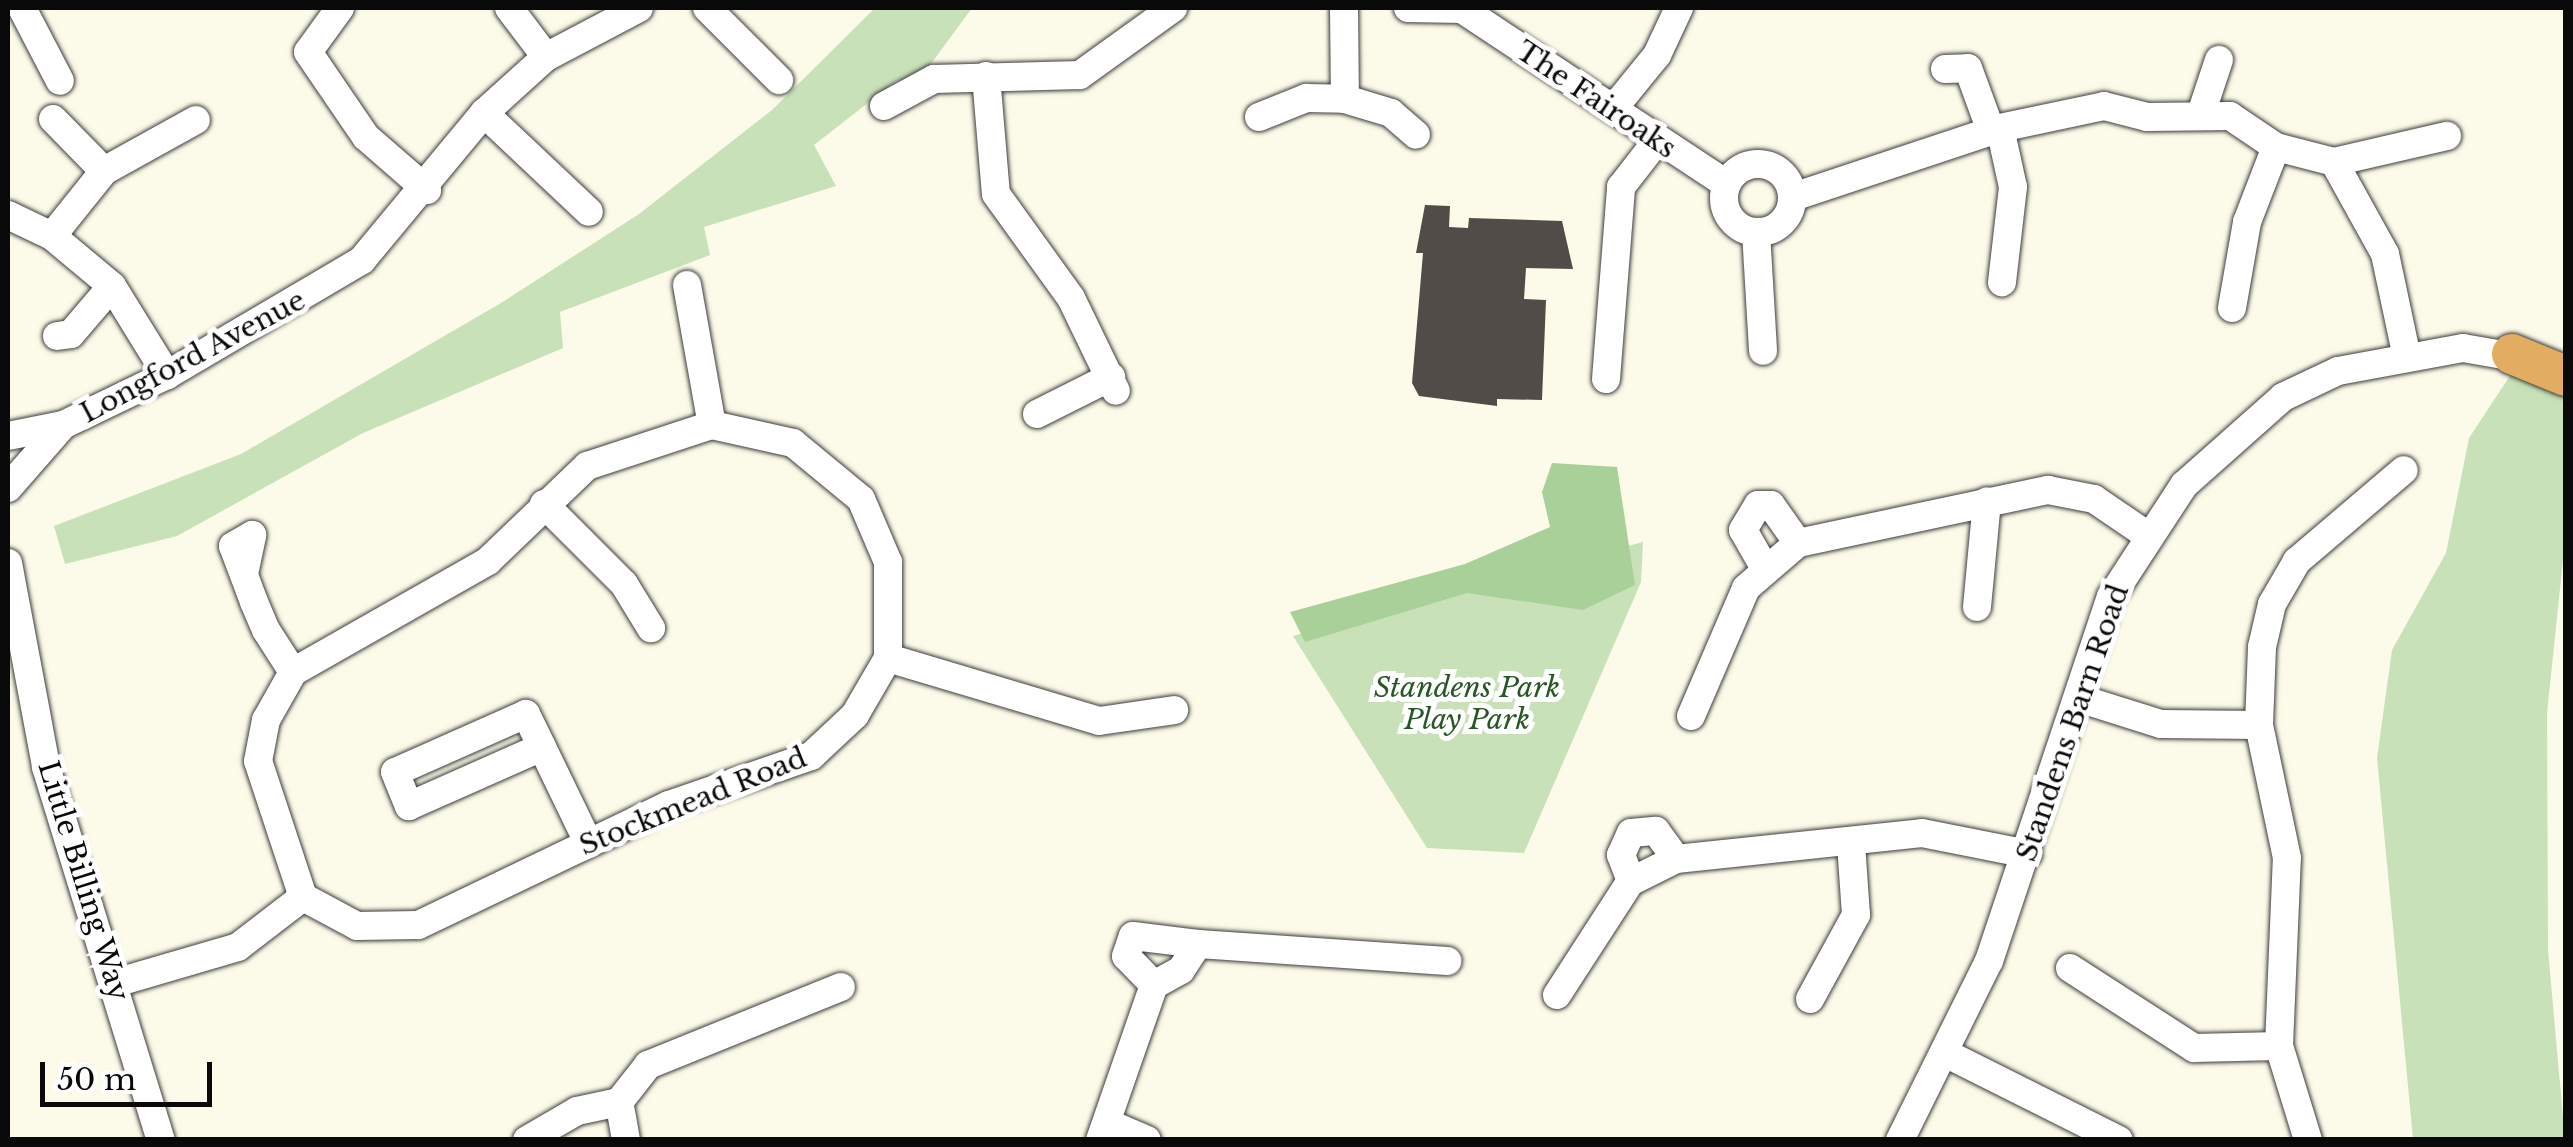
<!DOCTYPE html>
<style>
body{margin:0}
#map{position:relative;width:2573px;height:1147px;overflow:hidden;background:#fcfbe9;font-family:"Libre Baskerville",serif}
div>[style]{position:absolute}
.green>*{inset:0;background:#c8e1b8}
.forest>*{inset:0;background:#aad099}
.building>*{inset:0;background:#514c47}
.roads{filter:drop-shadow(0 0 2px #3c3c3c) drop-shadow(0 0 2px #3c3c3c)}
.minor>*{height:28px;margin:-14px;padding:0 14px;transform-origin:14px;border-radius:14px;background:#fff}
.minor>.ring{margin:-14px;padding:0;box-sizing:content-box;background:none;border:28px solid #fff;border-radius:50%}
.highway>*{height:40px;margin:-20px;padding:0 20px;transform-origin:20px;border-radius:20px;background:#e2ad61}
span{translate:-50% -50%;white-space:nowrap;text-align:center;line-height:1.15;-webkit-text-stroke:10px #fff;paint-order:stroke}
.street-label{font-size:28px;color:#090909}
.park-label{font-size:28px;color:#275823;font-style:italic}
.frame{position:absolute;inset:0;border:10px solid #090909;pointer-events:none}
.scale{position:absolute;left:40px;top:1062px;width:172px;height:45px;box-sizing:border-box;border:5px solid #090909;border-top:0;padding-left:12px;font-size:30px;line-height:35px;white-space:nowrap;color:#090909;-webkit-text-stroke:8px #fff;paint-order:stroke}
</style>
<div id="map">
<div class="green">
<i style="clip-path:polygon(875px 8px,972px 8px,922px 76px,896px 81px,814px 145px,836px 186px,704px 227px,710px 255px,560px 312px,563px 348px,363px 433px,177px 536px,65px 564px,54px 526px,241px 454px,501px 303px,639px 214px,772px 110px)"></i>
<i style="clip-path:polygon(2519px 362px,2559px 384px,2565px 403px,2565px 541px,2547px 713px,2548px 950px,2565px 1139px,2413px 1139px,2377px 758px,2392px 650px,2446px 553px,2469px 438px)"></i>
<i style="clip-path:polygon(1643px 542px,1641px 582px,1524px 853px,1427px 848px,1293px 636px)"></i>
</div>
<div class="forest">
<i style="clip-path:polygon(1552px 463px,1617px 467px,1635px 585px,1583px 610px,1467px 593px,1305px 642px,1290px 612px,1465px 564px,1550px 527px,1542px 492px)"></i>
</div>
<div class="building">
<i style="clip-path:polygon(1425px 205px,1450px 206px,1449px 227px,1468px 228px,1469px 218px,1562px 221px,1573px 269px,1526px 268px,1524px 299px,1546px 300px,1542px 400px,1497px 399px,1497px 406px,1419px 396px,1412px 383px,1423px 253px,1416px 253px)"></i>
</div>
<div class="roads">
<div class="minor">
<i style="left:22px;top:8px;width:82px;rotate:62.5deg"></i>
<i style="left:340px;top:8px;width:54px;rotate:126deg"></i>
<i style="left:308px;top:52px;width:103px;rotate:55.7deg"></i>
<i style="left:366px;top:137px;width:81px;rotate:41deg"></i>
<i style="left:509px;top:8px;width:61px;rotate:52.9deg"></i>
<i style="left:707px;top:8px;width:102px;rotate:45deg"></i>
<i style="left:1344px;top:8px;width:91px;rotate:89.4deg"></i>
<i style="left:1408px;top:8px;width:54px;rotate:1.1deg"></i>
<i style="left:1462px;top:9px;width:317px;rotate:33.5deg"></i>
<i style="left:1945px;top:69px;width:23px;rotate:-2deg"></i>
<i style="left:1968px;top:68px;width:67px;rotate:69.9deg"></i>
<i style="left:986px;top:76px;width:118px;rotate:85.2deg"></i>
<i style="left:996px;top:194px;width:128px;rotate:54.2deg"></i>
<i style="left:1071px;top:298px;width:103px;rotate:64.2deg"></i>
<i style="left:884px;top:106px;width:57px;rotate:-28.4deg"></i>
<i style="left:934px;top:79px;width:146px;rotate:-1.6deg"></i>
<i style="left:1080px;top:75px;width:115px;rotate:-35.8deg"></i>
<i style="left:1613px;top:109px;width:70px;rotate:-50.8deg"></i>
<i style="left:1657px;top:55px;width:52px;rotate:-64.9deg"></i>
<i style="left:484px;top:113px;width:144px;rotate:43.3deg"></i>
<i style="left:2201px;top:114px;width:57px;rotate:-71.6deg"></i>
<i style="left:1259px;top:117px;width:51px;rotate:-22deg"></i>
<i style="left:1306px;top:98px;width:39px;rotate:1deg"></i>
<i style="left:1345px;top:99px;width:48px;rotate:16.9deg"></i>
<i style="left:1391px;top:113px;width:33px;rotate:41deg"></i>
<i style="left:53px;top:119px;width:73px;rotate:45.6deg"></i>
<i style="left:2000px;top:128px;width:60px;rotate:77.6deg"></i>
<i style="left:2013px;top:187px;width:96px;rotate:96.6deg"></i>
<i style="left:2334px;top:162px;width:116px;rotate:-13deg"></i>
<i class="ring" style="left:1724px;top:164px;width:40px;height:40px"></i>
<i style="left:1793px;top:197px;width:218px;rotate:-18.4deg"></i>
<i style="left:2000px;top:128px;width:106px;rotate:-11.9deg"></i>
<i style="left:2104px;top:106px;width:44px;rotate:14.3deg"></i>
<i style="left:2147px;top:117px;width:83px;rotate:-0.7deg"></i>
<i style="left:2230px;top:116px;width:55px;rotate:34deg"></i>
<i style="left:2276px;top:147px;width:60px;rotate:14.5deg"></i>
<i style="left:2334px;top:162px;width:105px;rotate:61deg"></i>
<i style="left:2385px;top:254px;width:101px;rotate:78deg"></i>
<i style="left:8px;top:215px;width:49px;rotate:25.5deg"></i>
<i style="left:52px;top:236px;width:78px;rotate:39.8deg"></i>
<i style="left:112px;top:286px;width:105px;rotate:58.3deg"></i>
<i style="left:1756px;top:232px;width:119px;rotate:86.6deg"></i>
<i style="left:52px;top:236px;width:83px;rotate:-51.3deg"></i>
<i style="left:104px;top:171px;width:105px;rotate:-29deg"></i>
<i style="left:687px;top:285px;width:142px;rotate:79.9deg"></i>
<i style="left:2232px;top:308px;width:87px;rotate:-80.1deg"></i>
<i style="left:2247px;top:222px;width:80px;rotate:-68.9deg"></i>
<i style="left:57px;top:336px;width:14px;rotate:-8deg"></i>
<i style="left:71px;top:334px;width:63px;rotate:-49.5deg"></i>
<i style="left:1606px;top:379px;width:193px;rotate:-85.5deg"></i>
<i style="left:1621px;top:187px;width:57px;rotate:-52.1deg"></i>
<i style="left:1037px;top:414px;width:83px;rotate:-26.6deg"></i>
<i style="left:8px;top:436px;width:56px;rotate:-11.3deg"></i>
<i style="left:63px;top:425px;width:115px;rotate:-25.7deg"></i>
<i style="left:167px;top:375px;width:226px;rotate:-30.5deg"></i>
<i style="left:362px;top:260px;width:191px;rotate:-50.3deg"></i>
<i style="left:484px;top:113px;width:84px;rotate:-42.1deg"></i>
<i style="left:546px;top:57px;width:105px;rotate:-27.8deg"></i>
<i style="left:8px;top:488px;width:82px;rotate:-48.9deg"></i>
<i style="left:544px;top:504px;width:113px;rotate:45deg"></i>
<i style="left:624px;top:584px;width:52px;rotate:58.5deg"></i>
<i style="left:8px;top:563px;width:208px;rotate:79.4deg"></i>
<i style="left:46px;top:767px;width:390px;rotate:72.9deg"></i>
<i style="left:1763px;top:565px;width:40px;rotate:-119.7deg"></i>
<i style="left:1743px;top:530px;width:29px;rotate:-59deg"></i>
<i style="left:1758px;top:505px;width:13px"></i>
<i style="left:1771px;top:505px;width:47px;rotate:54.6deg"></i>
<i style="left:244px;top:574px;width:40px;rotate:-78deg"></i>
<i style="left:252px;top:535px;width:22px;rotate:150deg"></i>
<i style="left:233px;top:546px;width:60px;rotate:69.4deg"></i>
<i style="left:254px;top:602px;width:30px;rotate:67deg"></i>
<i style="left:266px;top:630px;width:50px;rotate:57.3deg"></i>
<i style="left:1977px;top:607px;width:106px;rotate:-84.6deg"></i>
<i style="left:888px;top:658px;width:220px;rotate:16.6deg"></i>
<i style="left:1099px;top:721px;width:76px;rotate:-8.3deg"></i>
<i style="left:2078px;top:698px;width:87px;rotate:17.4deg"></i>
<i style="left:2161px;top:724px;width:98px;rotate:0.6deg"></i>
<i style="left:1691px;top:716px;width:139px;rotate:-66.7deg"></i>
<i style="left:1746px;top:588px;width:69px;rotate:-40.9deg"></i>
<i style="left:1798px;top:543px;width:256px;rotate:-12deg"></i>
<i style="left:2048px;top:490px;width:47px;rotate:11.1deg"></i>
<i style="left:2094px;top:499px;width:64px;rotate:34.2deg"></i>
<i style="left:542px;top:747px;width:37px;rotate:-116deg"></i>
<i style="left:526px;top:714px;width:143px;rotate:156.1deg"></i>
<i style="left:395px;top:772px;width:37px;rotate:68deg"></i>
<i style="left:409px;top:806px;width:145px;rotate:-23.9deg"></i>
<i style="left:542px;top:747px;width:106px;rotate:64.2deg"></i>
<i style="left:1631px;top:881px;width:28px;rotate:-111deg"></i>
<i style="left:1621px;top:855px;width:24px;rotate:-66deg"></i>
<i style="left:1631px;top:833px;width:25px;rotate:-5deg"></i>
<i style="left:1656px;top:831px;width:34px;rotate:54deg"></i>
<i style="left:2070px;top:968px;width:148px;rotate:32.8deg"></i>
<i style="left:2194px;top:1048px;width:85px;rotate:-1.3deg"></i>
<i style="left:115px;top:983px;width:128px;rotate:-16.3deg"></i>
<i style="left:238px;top:947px;width:82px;rotate:-37.6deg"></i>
<i style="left:303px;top:897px;width:143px;rotate:-108.3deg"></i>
<i style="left:258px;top:761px;width:42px;rotate:-79deg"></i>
<i style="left:266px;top:720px;width:55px;rotate:-60.6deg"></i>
<i style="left:293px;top:672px;width:224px;rotate:-29.6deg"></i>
<i style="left:488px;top:561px;width:137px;rotate:-43.8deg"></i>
<i style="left:587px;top:466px;width:132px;rotate:-18.2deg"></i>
<i style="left:712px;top:425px;width:83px;rotate:12.5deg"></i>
<i style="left:793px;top:443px;width:88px;rotate:39.5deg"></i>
<i style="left:861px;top:499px;width:69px;rotate:66.8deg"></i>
<i style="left:888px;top:562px;width:96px;rotate:90deg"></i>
<i style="left:888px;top:658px;width:66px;rotate:120.1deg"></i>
<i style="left:855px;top:715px;width:60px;rotate:137deg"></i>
<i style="left:811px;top:756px;width:150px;rotate:161deg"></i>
<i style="left:669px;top:805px;width:278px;rotate:154.4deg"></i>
<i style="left:418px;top:925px;width:61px;rotate:179.1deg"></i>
<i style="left:357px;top:926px;width:61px;rotate:-151.8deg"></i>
<i style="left:1154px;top:985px;width:40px;rotate:-134deg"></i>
<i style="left:1126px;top:956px;width:21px;rotate:-71deg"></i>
<i style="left:1133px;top:936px;width:65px;rotate:7deg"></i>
<i style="left:1557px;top:995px;width:135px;rotate:-57.1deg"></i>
<i style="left:1630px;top:882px;width:51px;rotate:-26.6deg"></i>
<i style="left:1676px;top:859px;width:247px;rotate:-6deg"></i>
<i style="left:1922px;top:833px;width:108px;rotate:11.2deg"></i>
<i style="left:1810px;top:999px;width:96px;rotate:-61.3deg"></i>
<i style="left:1856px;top:915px;width:72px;rotate:-94deg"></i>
<i style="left:1947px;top:1054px;width:192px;rotate:26.6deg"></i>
<i style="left:1110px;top:1124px;width:40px;rotate:23.4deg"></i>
<i style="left:527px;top:1140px;width:58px;rotate:-30.1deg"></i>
<i style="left:577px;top:1111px;width:43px;rotate:-12.1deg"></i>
<i style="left:626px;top:1140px;width:39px;rotate:-100deg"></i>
<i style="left:619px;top:1102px;width:47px;rotate:-51.9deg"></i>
<i style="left:648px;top:1065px;width:208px;rotate:-22deg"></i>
<i style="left:1100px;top:1140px;width:164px;rotate:-70.8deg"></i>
<i style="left:1154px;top:985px;width:31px;rotate:-29deg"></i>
<i style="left:1181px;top:970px;width:31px;rotate:-57deg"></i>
<i style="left:1198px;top:944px;width:250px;rotate:3.9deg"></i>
<i style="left:1900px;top:1140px;width:200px;rotate:-63.6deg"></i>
<i style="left:1989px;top:961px;width:384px;rotate:-71.5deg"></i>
<i style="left:2111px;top:597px;width:134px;rotate:-56.9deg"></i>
<i style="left:2184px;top:485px;width:132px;rotate:-41.6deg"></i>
<i style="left:2283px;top:397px;width:61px;rotate:-25.3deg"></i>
<i style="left:2338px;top:371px;width:127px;rotate:-10.4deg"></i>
<i style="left:2463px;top:348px;width:64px;rotate:9.9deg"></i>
<i style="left:2308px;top:1140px;width:98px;rotate:-107.1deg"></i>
<i style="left:2279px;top:1046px;width:188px;rotate:-87.6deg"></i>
<i style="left:2287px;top:858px;width:136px;rotate:-101.9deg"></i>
<i style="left:2259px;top:725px;width:78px;rotate:-87.8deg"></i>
<i style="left:2262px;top:647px;width:44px;rotate:-76.9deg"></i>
<i style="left:2272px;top:604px;width:50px;rotate:-59.8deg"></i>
<i style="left:2297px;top:561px;width:140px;rotate:-40.4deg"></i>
</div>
<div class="highway">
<i style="left:2512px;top:354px;width:58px;rotate:22.2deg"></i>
</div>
</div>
<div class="street-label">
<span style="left:1596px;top:100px;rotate:34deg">The Fairoaks</span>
<span style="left:193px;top:357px;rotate:-28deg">Longford Avenue</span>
<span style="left:2073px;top:723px;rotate:-71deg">Standens Barn Road</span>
<span style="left:693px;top:802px;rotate:-22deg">Stockmead Road</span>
<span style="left:83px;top:881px;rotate:73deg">Little Billing Way</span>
</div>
<div class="park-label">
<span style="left:1467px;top:704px">Standens Park<br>Play Park</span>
</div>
<div class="frame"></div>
<div class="scale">50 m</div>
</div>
